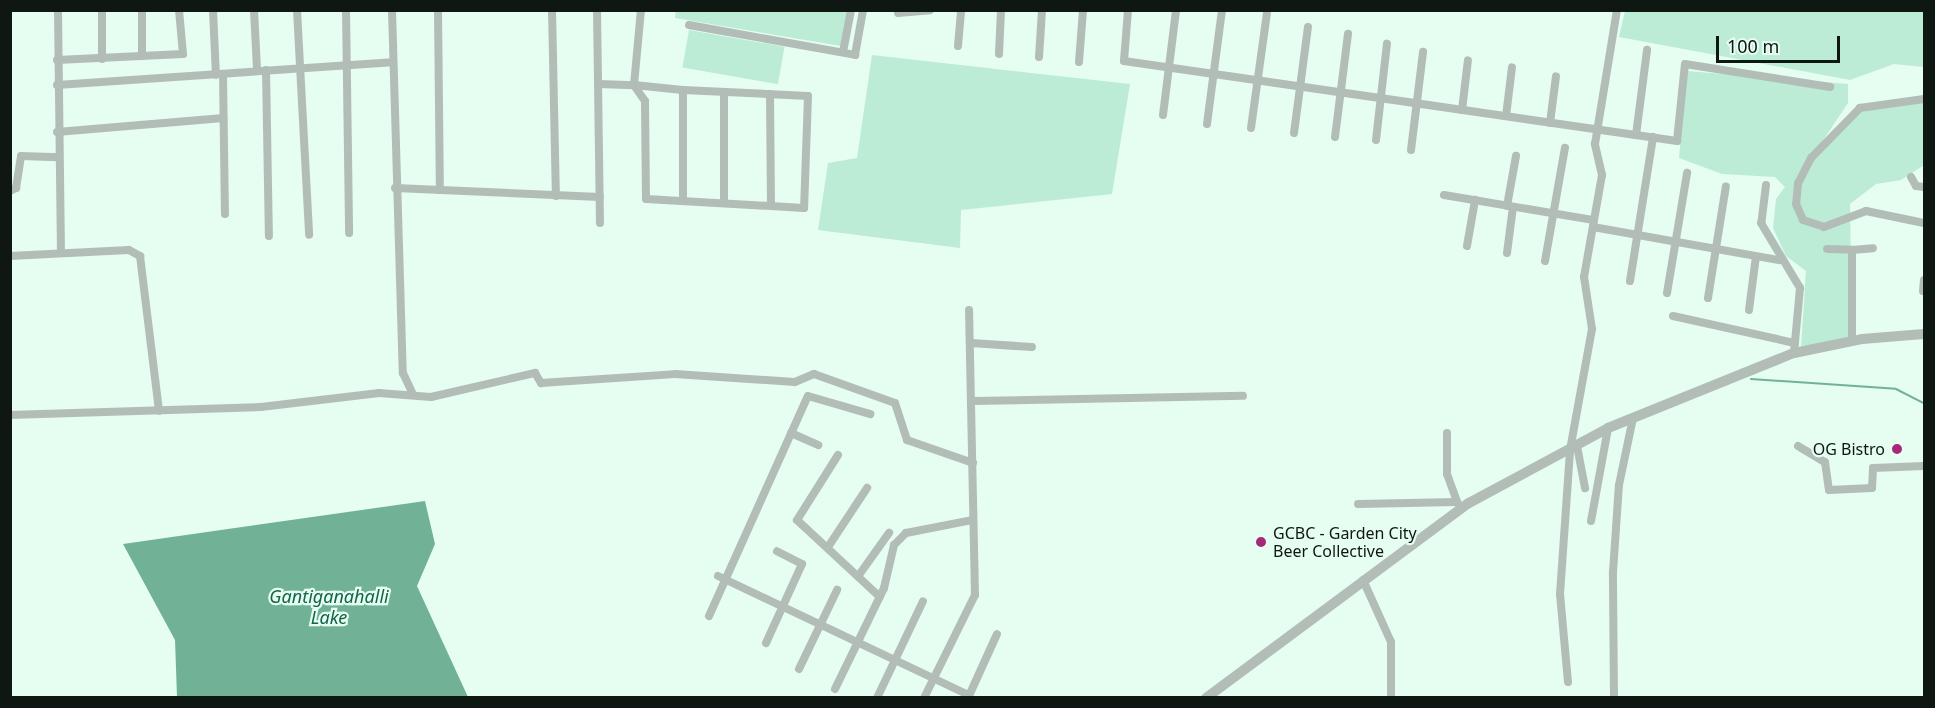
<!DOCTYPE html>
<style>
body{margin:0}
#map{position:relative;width:1935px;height:708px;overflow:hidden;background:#e6fdf2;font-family:"Noto Sans",sans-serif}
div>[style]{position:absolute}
.green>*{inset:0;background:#bcecd6;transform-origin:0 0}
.water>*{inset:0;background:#71b297}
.stream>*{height:2px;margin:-1px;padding:0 1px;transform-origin:1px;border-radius:1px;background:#71b297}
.minor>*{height:8px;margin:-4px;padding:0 4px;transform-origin:4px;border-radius:4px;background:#b3bdb8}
.tertiary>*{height:10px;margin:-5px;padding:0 5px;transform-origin:5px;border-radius:5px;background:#b3bdb8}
.dots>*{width:16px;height:16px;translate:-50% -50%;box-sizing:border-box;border:3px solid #e6fdf2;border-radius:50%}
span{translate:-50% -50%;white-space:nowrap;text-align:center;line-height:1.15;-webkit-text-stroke:4.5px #e6fdf2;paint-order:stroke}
.poi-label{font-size:16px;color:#0f1713}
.right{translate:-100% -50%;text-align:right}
.left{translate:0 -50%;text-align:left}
.water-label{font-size:18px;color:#13644a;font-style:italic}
.frame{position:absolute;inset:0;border:12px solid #0f1713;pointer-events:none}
.scale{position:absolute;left:1716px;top:36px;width:124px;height:27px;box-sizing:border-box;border:3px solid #0f1713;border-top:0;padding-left:8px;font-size:18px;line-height:21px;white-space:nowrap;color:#0f1713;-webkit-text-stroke:4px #e6fdf2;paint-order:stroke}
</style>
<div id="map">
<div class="green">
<i style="clip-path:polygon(676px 10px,847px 11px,841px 46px,675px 18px)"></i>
<i style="clip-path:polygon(1625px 11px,1924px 11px,1924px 67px,1894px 64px,1850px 80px,1619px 37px)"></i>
<i style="left:689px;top:30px;width:97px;height:38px;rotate:10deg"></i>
<i style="clip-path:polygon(872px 55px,1130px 84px,1112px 194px,961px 210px,960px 248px,818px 230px,828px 163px,857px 158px)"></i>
<i style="clip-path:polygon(1687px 71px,1848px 84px,1848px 103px,1816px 151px,1860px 108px,1924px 102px,1924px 165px,1901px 180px,1876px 184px,1850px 204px,1852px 341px,1801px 346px,1806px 271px,1786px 256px,1773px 228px,1776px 199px,1785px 187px,1775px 177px,1722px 174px,1679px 158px)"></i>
</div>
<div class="water">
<i style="clip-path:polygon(425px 501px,435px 544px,417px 586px,468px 697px,177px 697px,175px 640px,123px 544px)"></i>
</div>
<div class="stream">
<i style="left:1751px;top:379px;width:145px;rotate:3.9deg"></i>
<i style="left:1896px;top:389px;width:31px;rotate:27deg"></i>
</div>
<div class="minor">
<i style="left:58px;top:10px;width:243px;rotate:89.3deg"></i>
<i style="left:102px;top:10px;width:49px;rotate:90deg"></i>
<i style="left:213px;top:10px;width:65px;rotate:87.4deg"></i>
<i style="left:254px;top:10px;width:60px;rotate:87.1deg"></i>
<i style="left:297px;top:10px;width:225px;rotate:86.9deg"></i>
<i style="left:346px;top:10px;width:223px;rotate:89.2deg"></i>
<i style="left:392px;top:10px;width:363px;rotate:88.3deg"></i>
<i style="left:403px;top:373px;width:23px;rotate:65deg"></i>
<i style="left:438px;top:10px;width:180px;rotate:89.4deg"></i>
<i style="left:552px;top:10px;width:186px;rotate:88.8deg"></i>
<i style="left:597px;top:10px;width:213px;rotate:89.2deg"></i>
<i style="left:1128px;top:10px;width:51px;rotate:94.5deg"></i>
<i style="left:1124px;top:61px;width:559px;rotate:8.23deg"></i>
<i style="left:1677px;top:141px;width:77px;rotate:-84.1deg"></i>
<i style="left:1685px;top:64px;width:147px;rotate:9deg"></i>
<i style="left:898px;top:13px;width:32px;rotate:-5deg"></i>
<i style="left:689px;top:25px;width:169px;rotate:10.2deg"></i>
<i style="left:855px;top:55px;width:46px;rotate:-79.9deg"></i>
<i style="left:958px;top:46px;width:36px;rotate:-85deg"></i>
<i style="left:843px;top:52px;width:43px;rotate:-79.2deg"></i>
<i style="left:999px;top:54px;width:44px;rotate:-87.4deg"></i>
<i style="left:142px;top:56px;width:46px;rotate:-90deg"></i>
<i style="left:1039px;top:57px;width:47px;rotate:-86.3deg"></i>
<i style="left:57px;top:60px;width:126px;rotate:-2.7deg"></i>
<i style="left:183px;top:54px;width:44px;rotate:-95.2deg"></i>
<i style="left:1079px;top:62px;width:52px;rotate:-85.6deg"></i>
<i style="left:266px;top:70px;width:166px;rotate:89deg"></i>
<i style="left:223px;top:74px;width:140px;rotate:89.2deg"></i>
<i style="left:599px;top:84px;width:35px;rotate:2deg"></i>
<i style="left:634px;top:85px;width:49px;rotate:5.8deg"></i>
<i style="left:683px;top:90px;width:125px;rotate:2.7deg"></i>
<i style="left:808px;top:96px;width:112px;rotate:92deg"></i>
<i style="left:804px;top:208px;width:158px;rotate:-176.7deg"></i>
<i style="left:646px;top:199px;width:98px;rotate:-90.6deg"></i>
<i style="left:645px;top:101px;width:19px;rotate:-125deg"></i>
<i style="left:634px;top:85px;width:75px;rotate:-84.7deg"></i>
<i style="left:57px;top:85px;width:336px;rotate:-3.9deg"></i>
<i style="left:683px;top:90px;width:110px;rotate:90deg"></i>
<i style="left:724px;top:92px;width:110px;rotate:90deg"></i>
<i style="left:770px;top:94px;width:111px;rotate:89.5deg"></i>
<i style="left:1924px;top:99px;width:65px;rotate:172deg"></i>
<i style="left:1860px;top:108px;width:70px;rotate:134.4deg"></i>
<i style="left:1811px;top:158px;width:28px;rotate:117deg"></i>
<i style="left:1798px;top:183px;width:21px;rotate:95deg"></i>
<i style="left:1796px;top:204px;width:17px;rotate:66deg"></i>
<i style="left:1803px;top:220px;width:22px;rotate:18deg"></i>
<i style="left:1824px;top:227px;width:45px;rotate:-20.9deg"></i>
<i style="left:1866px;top:211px;width:59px;rotate:11.7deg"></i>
<i style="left:1462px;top:110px;width:50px;rotate:-83.2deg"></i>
<i style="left:1163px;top:115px;width:106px;rotate:-82.9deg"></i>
<i style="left:1506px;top:116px;width:49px;rotate:-83deg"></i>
<i style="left:1550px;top:123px;width:47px;rotate:-82.7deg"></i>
<i style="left:1207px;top:124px;width:115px;rotate:-82.5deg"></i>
<i style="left:1251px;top:128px;width:116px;rotate:-82.1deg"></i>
<i style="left:57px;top:132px;width:167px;rotate:-4.8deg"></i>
<i style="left:1294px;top:133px;width:107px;rotate:-82.5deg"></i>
<i style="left:1636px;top:135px;width:86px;rotate:-82.6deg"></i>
<i style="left:1335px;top:137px;width:104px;rotate:-82.8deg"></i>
<i style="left:1376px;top:140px;width:97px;rotate:-83.5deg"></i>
<i style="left:1411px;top:150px;width:99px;rotate:-83deg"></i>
<i style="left:1911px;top:177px;width:10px;rotate:61deg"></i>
<i style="left:1916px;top:186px;width:8px;rotate:7deg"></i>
<i style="left:1766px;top:185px;width:38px;rotate:97deg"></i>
<i style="left:1761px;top:223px;width:76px;rotate:59deg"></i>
<i style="left:1800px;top:288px;width:65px;rotate:95.3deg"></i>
<i style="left:395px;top:188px;width:205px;rotate:2.5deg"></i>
<i style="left:10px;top:191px;width:7px;rotate:-27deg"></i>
<i style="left:16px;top:188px;width:32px;rotate:-81deg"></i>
<i style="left:21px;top:156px;width:38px;rotate:2deg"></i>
<i style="left:1444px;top:195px;width:152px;rotate:9.5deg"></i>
<i style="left:1507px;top:206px;width:51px;rotate:-79.8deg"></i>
<i style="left:1593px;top:227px;width:189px;rotate:10.1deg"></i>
<i style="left:1467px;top:246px;width:47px;rotate:-80.1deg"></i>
<i style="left:1827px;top:249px;width:25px;rotate:2deg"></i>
<i style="left:1507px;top:253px;width:46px;rotate:-82.6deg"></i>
<i style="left:10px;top:256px;width:119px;rotate:-2.9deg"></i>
<i style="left:129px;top:250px;width:13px;rotate:29deg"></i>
<i style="left:140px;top:256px;width:156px;rotate:83deg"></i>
<i style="left:1545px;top:261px;width:115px;rotate:-80deg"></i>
<i style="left:1630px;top:281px;width:146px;rotate:-80.9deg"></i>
<i style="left:1923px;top:291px;width:11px;rotate:-85deg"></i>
<i style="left:1667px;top:293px;width:122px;rotate:-80.5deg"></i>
<i style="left:1708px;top:298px;width:113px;rotate:-80.9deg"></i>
<i style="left:1749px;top:310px;width:54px;rotate:-82.6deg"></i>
<i style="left:1673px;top:316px;width:125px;rotate:12.5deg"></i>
<i style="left:1852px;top:341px;width:91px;rotate:-90deg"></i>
<i style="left:1852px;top:250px;width:21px;rotate:-5deg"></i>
<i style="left:971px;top:343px;width:61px;rotate:3.8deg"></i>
<i style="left:973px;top:401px;width:270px;rotate:-1.1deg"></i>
<i style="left:10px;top:415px;width:251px;rotate:-1.8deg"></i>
<i style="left:261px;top:407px;width:119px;rotate:-6.8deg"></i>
<i style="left:379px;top:393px;width:52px;rotate:4.4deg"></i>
<i style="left:431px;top:397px;width:107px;rotate:-13deg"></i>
<i style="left:535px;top:373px;width:12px;rotate:59deg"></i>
<i style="left:541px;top:383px;width:134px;rotate:-3.8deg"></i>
<i style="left:675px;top:374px;width:120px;rotate:3.8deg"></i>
<i style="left:795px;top:382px;width:21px;rotate:-23deg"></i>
<i style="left:814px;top:374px;width:86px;rotate:19.7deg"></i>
<i style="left:895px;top:403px;width:39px;rotate:72deg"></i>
<i style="left:907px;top:440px;width:70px;rotate:19.2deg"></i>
<i style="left:791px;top:433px;width:30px;rotate:24deg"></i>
<i style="left:1447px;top:433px;width:41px;rotate:90deg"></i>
<i style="left:1447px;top:474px;width:30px;rotate:70deg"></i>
<i style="left:1577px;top:446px;width:43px;rotate:79.2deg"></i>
<i style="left:1798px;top:446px;width:31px;rotate:31deg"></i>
<i style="left:1825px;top:462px;width:28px;rotate:82deg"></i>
<i style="left:1829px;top:490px;width:43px;rotate:-2.7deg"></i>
<i style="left:1872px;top:488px;width:20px;rotate:-87deg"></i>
<i style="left:1873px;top:468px;width:51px;rotate:-2.2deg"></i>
<i style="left:838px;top:455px;width:77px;rotate:122.2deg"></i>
<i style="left:797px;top:520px;width:113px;rotate:42.9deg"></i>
<i style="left:1358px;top:504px;width:99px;rotate:-1.2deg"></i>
<i style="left:1457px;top:502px;width:7px;rotate:56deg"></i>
<i style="left:1591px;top:521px;width:95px;rotate:-79.6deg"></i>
<i style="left:828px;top:547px;width:71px;rotate:-56.5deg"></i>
<i style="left:859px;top:575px;width:52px;rotate:-54.5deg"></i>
<i style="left:718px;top:576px;width:278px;rotate:25.4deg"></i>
<i style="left:1363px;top:580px;width:68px;rotate:65.7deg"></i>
<i style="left:1391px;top:642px;width:56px;rotate:90deg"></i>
<i style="left:709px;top:616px;width:241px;rotate:-65.8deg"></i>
<i style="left:808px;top:396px;width:65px;rotate:16.2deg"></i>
<i style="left:766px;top:643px;width:87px;rotate:-65.5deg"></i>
<i style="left:802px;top:564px;width:28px;rotate:-153deg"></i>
<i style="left:799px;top:669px;width:88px;rotate:-64.3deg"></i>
<i style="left:1568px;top:682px;width:88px;rotate:-95.2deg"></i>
<i style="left:1560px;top:594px;width:144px;rotate:-86deg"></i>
<i style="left:1570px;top:450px;width:123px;rotate:-79.7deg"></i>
<i style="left:1592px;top:329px;width:53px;rotate:-98.7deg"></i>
<i style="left:1584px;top:277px;width:104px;rotate:-80deg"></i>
<i style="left:1602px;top:175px;width:32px;rotate:-103deg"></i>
<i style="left:1595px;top:144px;width:136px;rotate:-80.7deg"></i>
<i style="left:835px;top:689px;width:112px;rotate:-64.1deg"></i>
<i style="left:884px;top:588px;width:44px;rotate:-76.9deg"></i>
<i style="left:894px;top:545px;width:17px;rotate:-45deg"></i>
<i style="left:906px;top:533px;width:67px;rotate:-11.1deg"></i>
<i style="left:877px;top:698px;width:107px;rotate:-64.6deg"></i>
<i style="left:924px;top:698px;width:115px;rotate:-63.7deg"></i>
<i style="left:975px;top:595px;width:285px;rotate:-91.2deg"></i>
<i style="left:968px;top:698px;width:70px;rotate:-65.6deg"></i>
<i style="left:1614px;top:698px;width:126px;rotate:-90.5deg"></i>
<i style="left:1613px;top:572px;width:87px;rotate:-86.1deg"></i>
<i style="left:1619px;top:485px;width:68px;rotate:-78.2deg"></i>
</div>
<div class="tertiary">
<i style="left:1206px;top:698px;width:327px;rotate:-36.6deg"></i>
<i style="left:1469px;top:503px;width:158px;rotate:-28.3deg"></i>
<i style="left:1608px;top:428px;width:201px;rotate:-22deg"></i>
<i style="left:1794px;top:353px;width:69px;rotate:-11.6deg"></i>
<i style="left:1862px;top:339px;width:62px;rotate:-4.6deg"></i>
</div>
<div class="dots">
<i style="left:1897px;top:449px;background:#a62879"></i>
<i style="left:1261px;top:542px;background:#a62879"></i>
</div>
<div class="poi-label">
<span class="right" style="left:1885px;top:449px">OG Bistro</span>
<span class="left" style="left:1273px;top:542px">GCBC - Garden City<br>Beer Collective</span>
</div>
<div class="water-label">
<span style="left:329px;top:607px">Gantiganahalli<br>Lake</span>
</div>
<div class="frame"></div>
<div class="scale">100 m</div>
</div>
